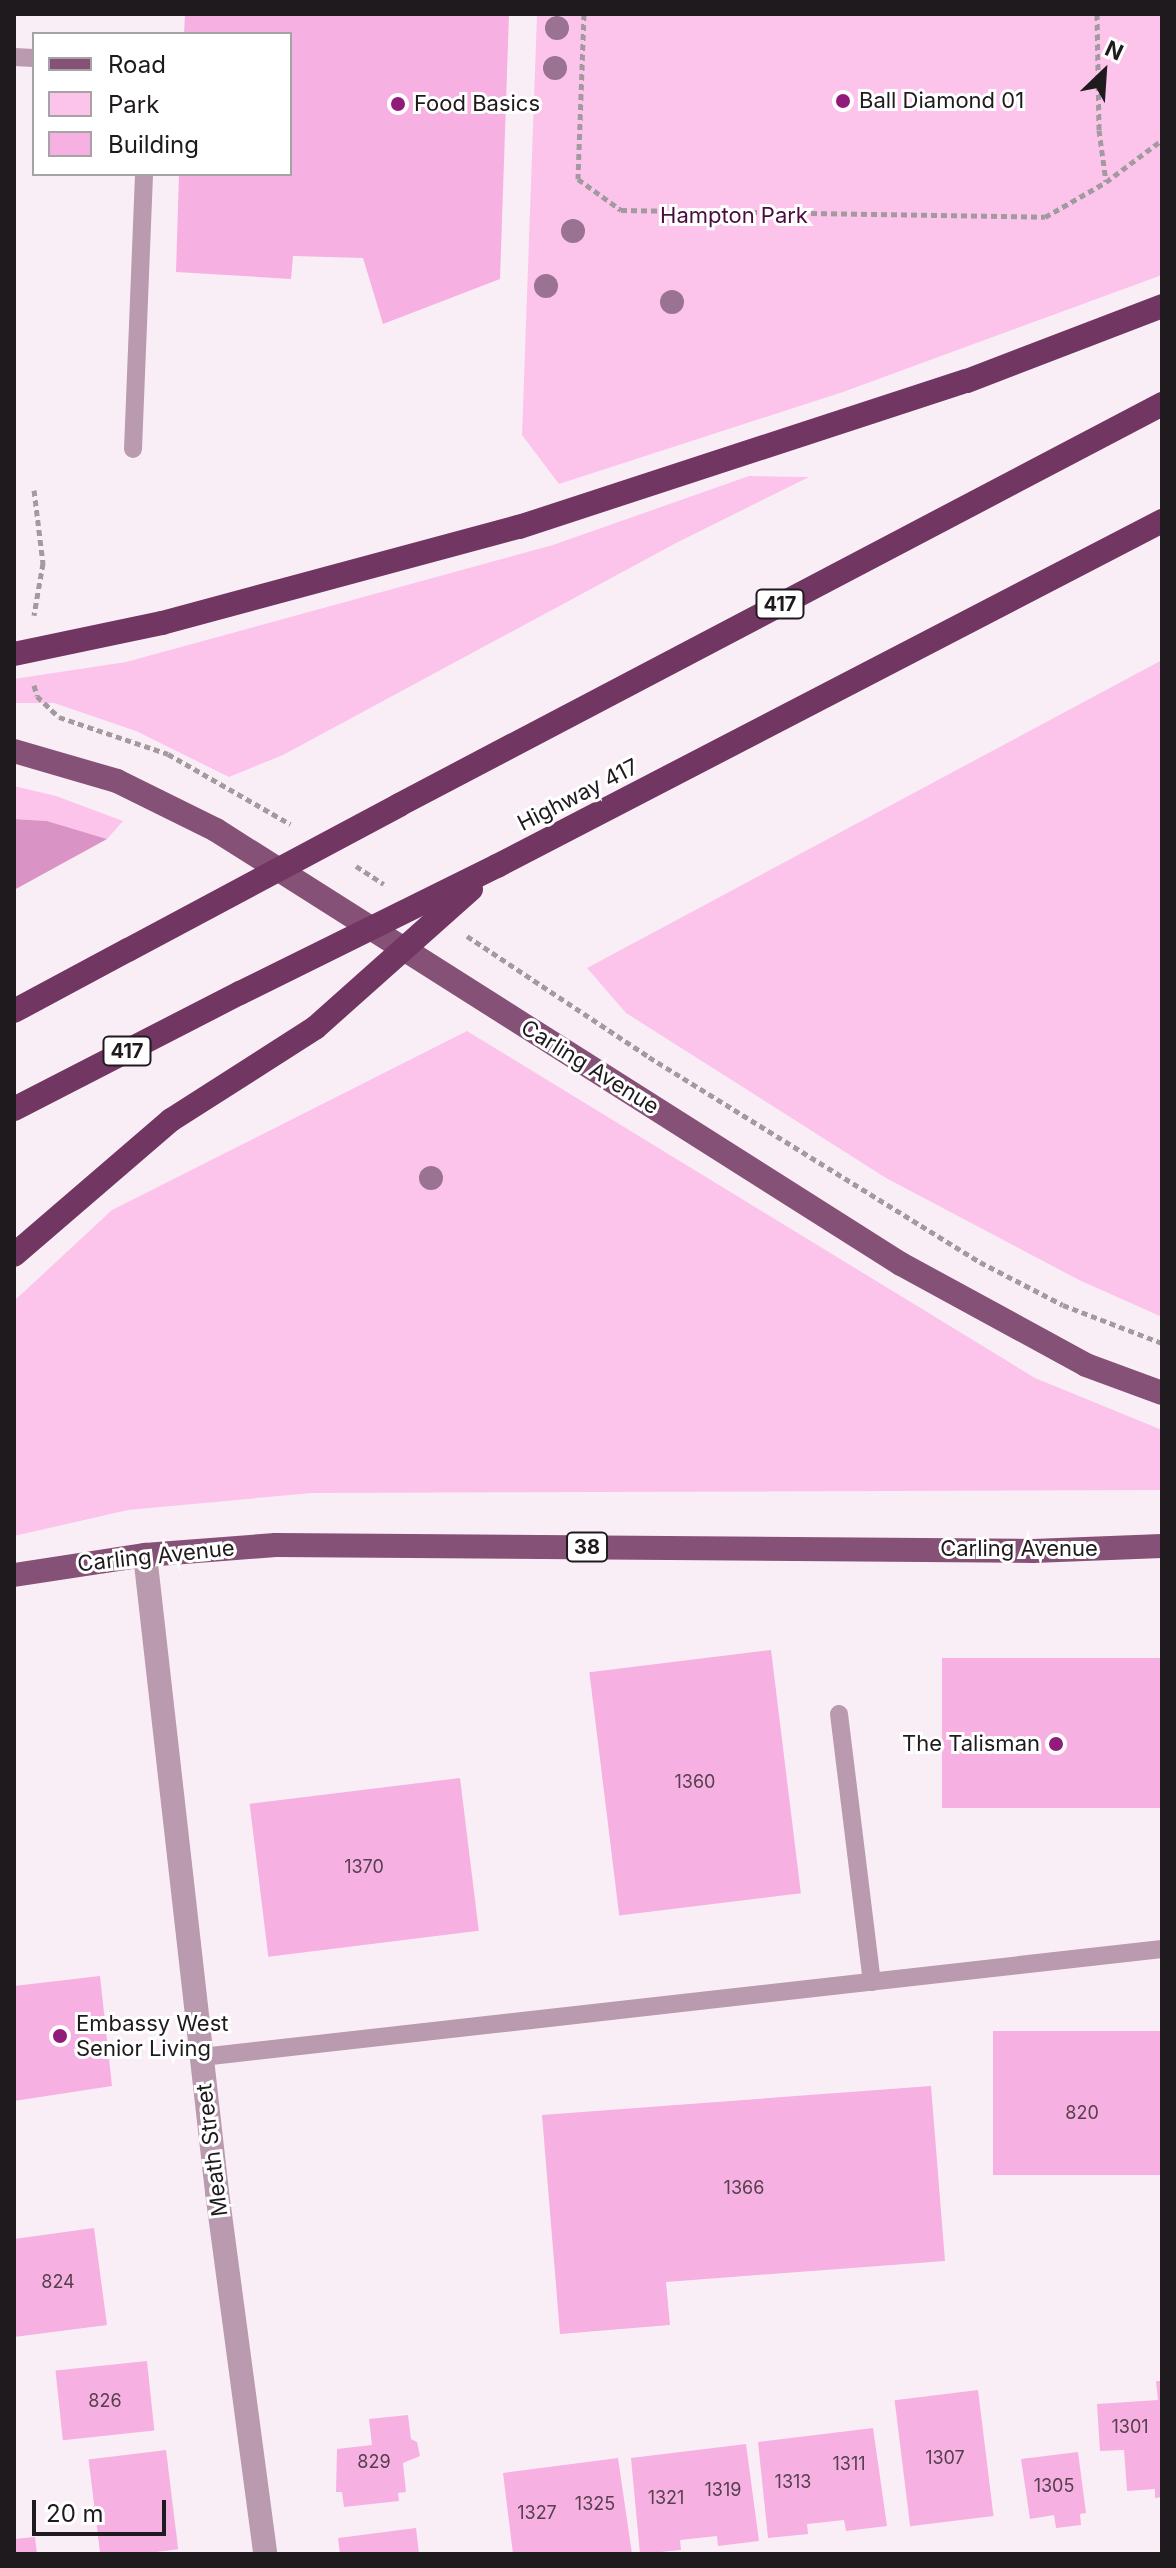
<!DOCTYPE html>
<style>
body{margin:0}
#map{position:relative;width:1176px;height:2568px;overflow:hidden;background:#faeef6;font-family:Inter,sans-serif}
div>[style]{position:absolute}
.green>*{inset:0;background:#fcc4eb}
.forest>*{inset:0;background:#d994c5}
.building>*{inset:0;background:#f6b0e2;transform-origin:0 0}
.path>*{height:5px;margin-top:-2.5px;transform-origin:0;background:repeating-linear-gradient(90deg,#a39aa0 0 6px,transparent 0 10px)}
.lane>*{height:18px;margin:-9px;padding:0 9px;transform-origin:9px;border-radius:9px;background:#b99aaf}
.street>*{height:24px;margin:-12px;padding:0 12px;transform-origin:12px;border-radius:12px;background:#b99aaf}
.primary>*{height:24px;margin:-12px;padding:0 12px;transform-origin:12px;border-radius:12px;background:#865177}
.highway>*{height:24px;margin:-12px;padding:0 12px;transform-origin:12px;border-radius:12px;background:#723663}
.highway-bridge>*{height:24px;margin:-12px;padding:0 12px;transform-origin:12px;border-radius:12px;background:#723663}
.trees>*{width:24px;height:24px;margin:-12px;border-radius:50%;background:#997391}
.dots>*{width:22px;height:22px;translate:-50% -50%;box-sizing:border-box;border:4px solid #fff;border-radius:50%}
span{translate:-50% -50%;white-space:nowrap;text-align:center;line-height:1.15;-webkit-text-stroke:6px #fff;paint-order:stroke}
.number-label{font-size:18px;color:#55404e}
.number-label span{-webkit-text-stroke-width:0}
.shield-label span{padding:2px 6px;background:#fff;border:2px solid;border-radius:6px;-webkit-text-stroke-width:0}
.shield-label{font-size:20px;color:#1f1a1d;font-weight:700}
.poi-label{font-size:22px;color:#1f1a1d}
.left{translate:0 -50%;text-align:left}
.right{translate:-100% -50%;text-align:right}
.park-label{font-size:22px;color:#4a0e3e}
.street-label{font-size:22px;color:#1f1a1d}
.frame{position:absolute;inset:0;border:16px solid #1f1a1d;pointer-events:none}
.legend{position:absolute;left:32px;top:32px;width:260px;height:144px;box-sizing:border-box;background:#fff;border:2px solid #a5a3a5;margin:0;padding:10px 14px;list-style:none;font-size:24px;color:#1f1a1d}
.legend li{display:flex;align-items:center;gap:16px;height:40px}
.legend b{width:40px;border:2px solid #a5a3a5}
.north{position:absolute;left:1064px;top:32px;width:80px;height:80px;-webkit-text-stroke:6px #fff;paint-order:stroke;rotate:25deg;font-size:22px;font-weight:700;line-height:32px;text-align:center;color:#1f1a1d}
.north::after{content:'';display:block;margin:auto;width:28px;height:36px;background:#1f1a1d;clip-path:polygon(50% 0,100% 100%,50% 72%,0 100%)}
.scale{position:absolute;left:32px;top:2500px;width:134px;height:36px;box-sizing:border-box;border:4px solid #1f1a1d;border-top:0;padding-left:10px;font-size:24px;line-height:28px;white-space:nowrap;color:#1f1a1d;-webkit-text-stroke:6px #fff;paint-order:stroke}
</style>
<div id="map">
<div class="green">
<i style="clip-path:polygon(537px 14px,1162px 14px,1162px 275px,843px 392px,559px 484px,522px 435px)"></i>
<i style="clip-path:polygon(749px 476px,809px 477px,678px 542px,283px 755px,229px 777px,136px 731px,54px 703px,14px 703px,14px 679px,126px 662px,553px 545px)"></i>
<i style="clip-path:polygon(1162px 660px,1162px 1317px,1079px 1280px,886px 1178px,626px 1013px,587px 968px)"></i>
<i style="clip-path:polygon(14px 786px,56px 796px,123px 821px,107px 839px,47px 821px,14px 819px)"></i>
<i style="clip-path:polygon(467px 1031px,1035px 1378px,1162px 1430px,1162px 1490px,312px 1493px,128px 1510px,14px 1536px,14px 1301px,112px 1210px)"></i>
</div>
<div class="forest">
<i style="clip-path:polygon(14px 819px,47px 821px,107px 839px,14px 890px)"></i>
</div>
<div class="building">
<i style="clip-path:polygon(185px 14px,509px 14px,500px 279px,383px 324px,363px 258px,293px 256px,291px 279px,176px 272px,179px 174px,290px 174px,290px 34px,184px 34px)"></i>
<i style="left:771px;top:1650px;width:245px;height:183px;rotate:83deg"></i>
<i style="left:1162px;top:1658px;width:150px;height:220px;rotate:90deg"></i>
<i style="left:460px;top:1778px;width:154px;height:212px;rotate:83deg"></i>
<i style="clip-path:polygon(100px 1976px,112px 2086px,14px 2101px,14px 1986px)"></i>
<i style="left:1162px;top:2031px;width:144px;height:169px;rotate:90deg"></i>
<i style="clip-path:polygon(931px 2086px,945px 2261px,666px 2282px,670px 2325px,560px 2334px,542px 2115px)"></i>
<i style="clip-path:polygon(94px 2228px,107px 2325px,14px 2337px,14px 2239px)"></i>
<i style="left:147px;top:2361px;width:70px;height:92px;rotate:84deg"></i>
<i style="clip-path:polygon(1156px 2381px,1162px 2381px,1162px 2497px,1155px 2498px,1155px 2489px,1127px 2491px,1124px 2450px,1100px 2451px,1097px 2404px,1158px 2400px)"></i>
<i style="left:978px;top:2390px;width:127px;height:84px;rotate:83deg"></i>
<i style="clip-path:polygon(408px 2415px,411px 2439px,417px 2442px,420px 2456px,403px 2463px,406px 2492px,398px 2493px,399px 2501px,344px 2507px,342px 2492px,336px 2492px,337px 2449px,372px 2445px,369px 2419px)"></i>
<i style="clip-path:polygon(873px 2428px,887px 2526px,846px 2531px,844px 2520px,807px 2524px,808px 2534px,768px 2538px,758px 2442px)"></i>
<i style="clip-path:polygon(746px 2444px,759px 2541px,718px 2546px,717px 2536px,680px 2540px,681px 2550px,640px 2554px,631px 2458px)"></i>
<i style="left:166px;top:2450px;width:100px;height:78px;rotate:83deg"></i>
<i style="clip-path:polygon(1078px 2452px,1086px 2513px,1080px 2514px,1081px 2525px,1056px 2528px,1054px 2515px,1030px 2519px,1021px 2459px)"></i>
<i style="clip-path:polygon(618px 2458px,632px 2554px,513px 2554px,503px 2473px)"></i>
<i style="clip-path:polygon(416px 2528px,419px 2554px,340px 2554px,338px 2538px)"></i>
<i style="clip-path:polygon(35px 2537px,37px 2554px,14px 2554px,14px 2539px)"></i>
</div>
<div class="path">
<i style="left:584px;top:14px;width:165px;rotate:92.1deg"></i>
<i style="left:578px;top:179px;width:53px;rotate:35.8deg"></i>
<i style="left:621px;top:210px;width:424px;rotate:0.9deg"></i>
<i style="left:1045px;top:217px;width:70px;rotate:-29.8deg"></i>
<i style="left:1106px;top:182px;width:70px;rotate:-36.9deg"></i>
<i style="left:1097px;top:14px;width:116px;rotate:89deg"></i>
<i style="left:1099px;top:130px;width:52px;rotate:82.3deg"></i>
<i style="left:34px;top:490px;width:74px;rotate:83deg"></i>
<i style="left:43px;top:563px;width:53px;rotate:99.8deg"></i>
<i style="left:34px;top:685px;width:11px;rotate:75deg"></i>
<i style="left:37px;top:696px;width:30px;rotate:44deg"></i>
<i style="left:59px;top:717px;width:115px;rotate:18.7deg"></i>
<i style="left:168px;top:754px;width:141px;rotate:29.8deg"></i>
<i style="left:356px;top:866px;width:33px;rotate:33deg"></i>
<i style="left:467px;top:936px;width:219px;rotate:33.6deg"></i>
<i style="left:649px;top:1057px;width:389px;rotate:31.8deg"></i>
<i style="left:980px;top:1262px;width:93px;rotate:27.4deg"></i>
<i style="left:1063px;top:1305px;width:106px;rotate:21deg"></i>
</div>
<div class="lane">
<i style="left:14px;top:57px;width:20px;rotate:3deg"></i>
<i style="left:133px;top:449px;width:275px;rotate:-87.7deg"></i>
<i style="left:839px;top:1714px;width:270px;rotate:83deg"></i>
<i style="left:202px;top:2057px;width:966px;rotate:-6.42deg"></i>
</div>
<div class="street">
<i style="left:145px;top:1555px;width:641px;rotate:83.55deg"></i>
<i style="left:217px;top:2192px;width:365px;rotate:82.4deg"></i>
</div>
<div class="primary">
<i style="left:14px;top:751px;width:107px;rotate:16.2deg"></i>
<i style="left:117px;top:781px;width:110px;rotate:26.3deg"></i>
<i style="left:216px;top:830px;width:811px;rotate:32.36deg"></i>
<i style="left:901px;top:1264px;width:211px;rotate:28.6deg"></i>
<i style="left:1086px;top:1365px;width:81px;rotate:20.2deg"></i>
<i style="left:14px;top:1575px;width:133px;rotate:-8.7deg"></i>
<i style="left:145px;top:1555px;width:131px;rotate:-4.4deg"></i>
<i style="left:276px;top:1545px;width:757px;rotate:0.45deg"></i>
<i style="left:1033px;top:1551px;width:129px;rotate:-2.2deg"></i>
</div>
<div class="highway">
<i style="left:14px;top:654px;width:151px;rotate:-11.8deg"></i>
<i style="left:162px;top:623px;width:370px;rotate:-15.1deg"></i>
<i style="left:519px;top:527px;width:471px;rotate:-18.1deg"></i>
<i style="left:967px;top:381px;width:209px;rotate:-21deg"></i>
<i style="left:399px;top:805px;width:862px;rotate:-27.72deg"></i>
<i style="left:497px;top:866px;width:749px;rotate:-27.42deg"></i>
<i style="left:14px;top:1011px;width:129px;rotate:-28.2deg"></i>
<i style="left:14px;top:1109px;width:254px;rotate:-27.2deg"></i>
<i style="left:14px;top:1255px;width:207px;rotate:-40.7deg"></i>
<i style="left:171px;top:1120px;width:171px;rotate:-32.6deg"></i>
</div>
<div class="highway-bridge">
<i style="left:128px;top:950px;width:307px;rotate:-28.1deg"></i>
<i style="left:240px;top:993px;width:287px;rotate:-26.3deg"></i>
<i style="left:315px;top:1028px;width:209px;rotate:-41.7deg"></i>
</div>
<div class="trees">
<i style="left:557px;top:28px"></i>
<i style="left:555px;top:68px"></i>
<i style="left:573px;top:231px"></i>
<i style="left:546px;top:286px"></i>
<i style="left:672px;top:302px"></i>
<i style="left:431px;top:1178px"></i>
</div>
<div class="dots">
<i style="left:843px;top:101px;background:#901b7a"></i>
<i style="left:398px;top:104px;background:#901b7a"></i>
<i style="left:1056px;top:1744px;background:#901b7a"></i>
<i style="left:60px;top:2036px;background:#901b7a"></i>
</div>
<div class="number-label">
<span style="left:695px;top:1782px">1360</span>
<span style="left:364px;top:1867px">1370</span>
<span style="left:1082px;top:2113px">820</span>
<span style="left:744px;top:2188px">1366</span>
<span style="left:58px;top:2282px">824</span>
<span style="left:105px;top:2401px">826</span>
<span style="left:1130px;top:2427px">1301</span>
<span style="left:945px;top:2458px">1307</span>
<span style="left:374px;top:2462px">829</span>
<span style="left:849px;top:2464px">1311</span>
<span style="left:793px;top:2482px">1313</span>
<span style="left:1054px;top:2486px">1305</span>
<span style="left:723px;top:2490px">1319</span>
<span style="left:666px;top:2498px">1321</span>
<span style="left:595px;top:2504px">1325</span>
<span style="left:537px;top:2513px">1327</span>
</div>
<div class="shield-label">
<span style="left:780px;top:604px">417</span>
<span style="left:127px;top:1051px">417</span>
<span style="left:587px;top:1547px">38</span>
</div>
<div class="poi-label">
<span class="left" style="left:859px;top:101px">Ball Diamond 01</span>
<span class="left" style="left:414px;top:104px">Food Basics</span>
<span class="right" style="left:1040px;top:1744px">The Talisman</span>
<span class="left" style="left:76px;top:2036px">Embassy West<br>Senior Living</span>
</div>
<div class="park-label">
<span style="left:734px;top:216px">Hampton Park</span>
</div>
<div class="street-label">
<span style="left:578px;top:795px;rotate:-27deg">Highway 417</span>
<span style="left:590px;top:1067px;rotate:32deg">Carling Avenue</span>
<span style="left:1019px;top:1549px">Carling Avenue</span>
<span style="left:156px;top:1556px;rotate:-6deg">Carling Avenue</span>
<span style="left:212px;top:2150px;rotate:-97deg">Meath Street</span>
</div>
<div class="frame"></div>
<ul class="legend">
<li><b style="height:10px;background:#865177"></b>Road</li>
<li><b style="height:22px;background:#fcc4eb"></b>Park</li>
<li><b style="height:22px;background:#f6b0e2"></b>Building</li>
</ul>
<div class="north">N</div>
<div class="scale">20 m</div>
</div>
